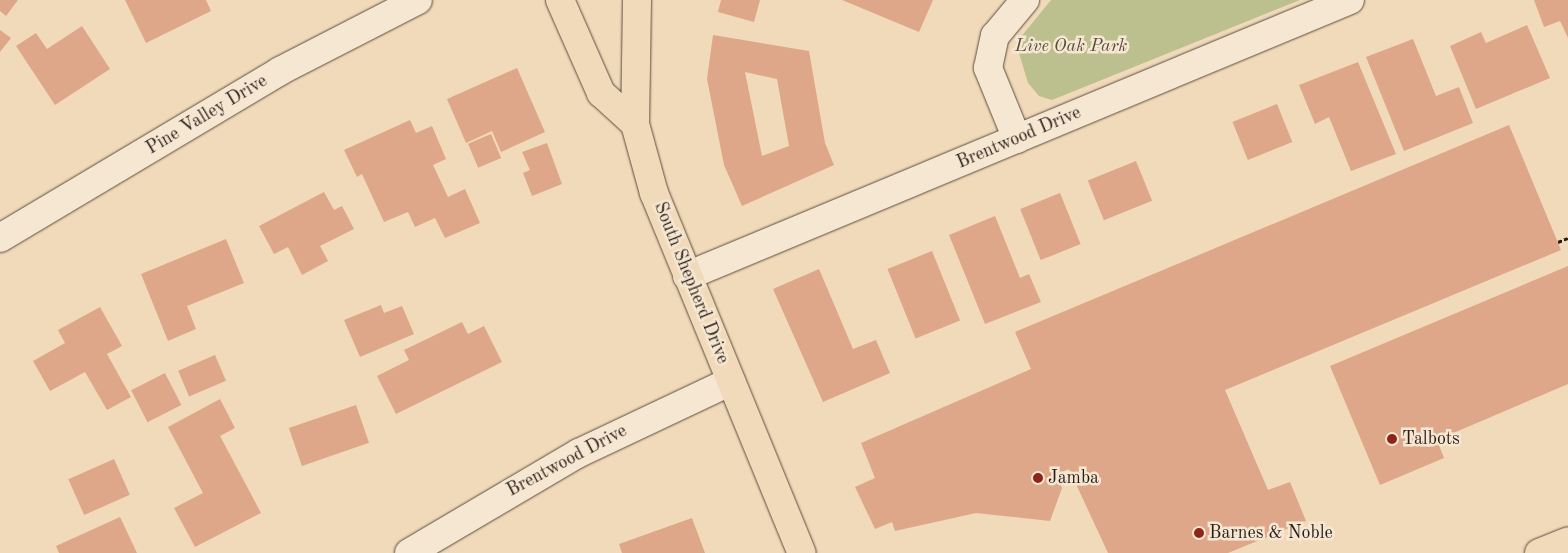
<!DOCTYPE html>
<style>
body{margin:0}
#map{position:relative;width:1568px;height:553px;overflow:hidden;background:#f1dab9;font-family:"Old Standard TT",serif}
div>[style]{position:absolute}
.green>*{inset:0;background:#bcbf8e}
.building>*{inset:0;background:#dea789;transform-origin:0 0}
.path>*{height:3px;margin-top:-1.5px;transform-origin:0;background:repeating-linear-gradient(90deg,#281d17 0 4px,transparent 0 6.5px)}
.roads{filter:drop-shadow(0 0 1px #5a4c40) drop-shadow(0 0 1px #5a4c40)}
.minor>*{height:28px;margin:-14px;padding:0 14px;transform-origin:14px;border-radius:14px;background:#f6e7d2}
.major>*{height:28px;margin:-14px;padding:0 14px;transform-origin:14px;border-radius:14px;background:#f1dab9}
.dots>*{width:14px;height:14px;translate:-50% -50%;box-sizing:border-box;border:2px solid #f6e7d2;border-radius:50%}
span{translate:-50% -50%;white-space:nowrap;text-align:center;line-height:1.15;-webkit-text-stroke:5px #f6e7d2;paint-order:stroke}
.park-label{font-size:18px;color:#544e3b;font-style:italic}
.street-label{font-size:18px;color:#281d17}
.poi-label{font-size:18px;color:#281d17}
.left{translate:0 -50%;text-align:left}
</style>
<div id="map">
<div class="green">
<i style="clip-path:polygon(1051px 0,1300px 0,1052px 100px,1039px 96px,1028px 83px,1016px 43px)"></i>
</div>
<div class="building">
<i style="clip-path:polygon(0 0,18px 0,6px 16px,0 11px)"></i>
<i style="clip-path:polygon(125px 0,206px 0,211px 11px,146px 43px)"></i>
<i style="clip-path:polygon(721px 0,760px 0,754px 22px,718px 12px)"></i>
<i style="clip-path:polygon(842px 0,933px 0,919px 32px)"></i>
<i style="clip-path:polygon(1534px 0,1568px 0,1568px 38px,1560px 21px,1544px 27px)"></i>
<i style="clip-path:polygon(1527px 25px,1550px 78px,1476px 109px,1450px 46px,1481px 32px,1486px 43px)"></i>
<i style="clip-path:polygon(82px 26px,110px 69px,55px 105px,16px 46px,36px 33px,47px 49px)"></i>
<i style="clip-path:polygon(0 30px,11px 38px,0 52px)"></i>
<i style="clip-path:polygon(evenodd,713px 35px,809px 51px,825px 143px,834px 165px,742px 206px,724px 165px,707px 79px,713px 35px,745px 72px,777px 79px,789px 146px,762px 156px,745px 72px)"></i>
<i style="clip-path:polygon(1413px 39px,1436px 96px,1459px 87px,1473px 123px,1404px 151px,1366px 57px)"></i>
<i style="clip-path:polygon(1358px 62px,1396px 154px,1351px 171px,1329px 117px,1315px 124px,1299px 85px)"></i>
<i style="clip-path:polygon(517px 68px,545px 132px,501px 152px,492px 131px,466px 143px,447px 99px)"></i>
<i style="left:1277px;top:104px;width:41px;height:48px;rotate:68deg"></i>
<i style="clip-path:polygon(410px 120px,416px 133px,432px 126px,446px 159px,433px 165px,448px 197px,465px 189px,480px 223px,445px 238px,435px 218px,415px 227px,408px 212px,384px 222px,362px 174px,357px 177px,344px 150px)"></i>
<i style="clip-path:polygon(1509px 125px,1561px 250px,1225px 390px,1268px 490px,1290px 482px,1306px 521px,1228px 553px,1108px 553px,1069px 469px,1057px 474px,1062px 488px,1050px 521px,976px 513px,895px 531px,892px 522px,875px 529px,855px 487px,875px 478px,861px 443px,1031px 369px,1015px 332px)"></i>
<i style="left:491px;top:134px;width:26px;height:25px;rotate:67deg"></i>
<i style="clip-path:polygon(547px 143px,562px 184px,532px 196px,523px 173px,530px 170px,522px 152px)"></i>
<i style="left:1136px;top:161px;width:43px;height:52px;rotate:68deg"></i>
<i style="clip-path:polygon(324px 192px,334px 210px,342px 206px,354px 229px,320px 246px,328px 261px,302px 275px,288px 247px,274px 254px,259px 226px)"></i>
<i style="left:1060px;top:193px;width:55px;height:43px;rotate:68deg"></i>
<i style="clip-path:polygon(995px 216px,1020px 278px,1029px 274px,1041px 302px,985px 324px,949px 235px)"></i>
<i style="clip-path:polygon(226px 239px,244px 283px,187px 306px,196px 329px,168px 341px,141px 274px)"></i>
<i style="left:932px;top:251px;width:75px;height:48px;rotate:68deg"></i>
<i style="clip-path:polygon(1568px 266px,1568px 384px,1437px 440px,1444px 458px,1380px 485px,1330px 366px)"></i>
<i style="clip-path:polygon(819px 269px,853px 349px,876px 340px,890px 373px,823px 402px,773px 289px)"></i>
<i style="clip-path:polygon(381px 305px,384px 313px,402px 306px,414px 334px,360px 357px,344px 320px)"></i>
<i style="clip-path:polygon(100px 307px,122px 346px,107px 354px,131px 397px,107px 410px,85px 372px,50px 391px,33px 361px,65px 343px,58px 330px)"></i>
<i style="clip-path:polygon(462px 322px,468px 334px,484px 326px,502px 362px,396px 414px,377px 376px,409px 360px,404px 350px)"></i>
<i style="left:215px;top:355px;width:28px;height:40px;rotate:67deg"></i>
<i style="left:165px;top:373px;width:36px;height:38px;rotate:63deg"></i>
<i style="clip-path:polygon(220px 399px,235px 428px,220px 436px,261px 513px,195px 547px,174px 508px,203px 493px,168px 427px)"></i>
<i style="left:356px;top:405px;width:40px;height:71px;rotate:71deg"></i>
<i style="left:114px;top:459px;width:39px;height:50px;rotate:66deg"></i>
<i style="clip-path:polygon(120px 517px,137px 553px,59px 553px,56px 546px)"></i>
<i style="clip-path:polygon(692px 518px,705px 553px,622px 553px,619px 544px)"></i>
</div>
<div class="path">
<i style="left:1558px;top:242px;width:11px;rotate:-22deg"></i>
</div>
<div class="roads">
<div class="minor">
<i style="left:1017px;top:139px;width:77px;rotate:-112.2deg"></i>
<i style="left:988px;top:68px;width:33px;rotate:-78deg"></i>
<i style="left:995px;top:36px;width:47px;rotate:-50.2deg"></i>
<i style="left:0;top:238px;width:326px;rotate:-30.8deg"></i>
<i style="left:280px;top:71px;width:155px;rotate:-27.2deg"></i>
<i style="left:687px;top:276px;width:718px;rotate:-22.6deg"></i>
<i style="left:409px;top:553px;width:197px;rotate:-30.5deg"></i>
<i style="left:579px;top:453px;width:168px;rotate:-25.3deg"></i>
</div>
<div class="major">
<i style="left:560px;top:0;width:102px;rotate:66.2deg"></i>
<i style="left:601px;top:93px;width:46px;rotate:42.4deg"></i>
<i style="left:637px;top:0;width:124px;rotate:90.9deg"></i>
<i style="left:635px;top:124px;width:72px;rotate:74.6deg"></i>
<i style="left:654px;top:193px;width:389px;rotate:67.7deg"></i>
<i style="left:1539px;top:553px;width:31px;rotate:-22deg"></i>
</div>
</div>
<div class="dots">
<i style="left:1392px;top:439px;background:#8f2418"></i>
<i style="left:1038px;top:478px;background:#8f2418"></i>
<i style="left:1199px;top:533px;background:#8f2418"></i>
</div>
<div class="park-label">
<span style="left:1071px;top:46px">Live Oak Park</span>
</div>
<div class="street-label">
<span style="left:207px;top:115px;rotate:-31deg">Pine Valley Drive</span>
<span style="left:1019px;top:138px;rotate:-23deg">Brentwood Drive</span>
<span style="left:691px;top:283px;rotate:68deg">South Shepherd Drive</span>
<span style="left:567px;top:461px;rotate:-28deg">Brentwood Drive</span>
</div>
<div class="poi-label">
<span class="left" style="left:1402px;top:439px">Talbots</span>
<span class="left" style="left:1048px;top:478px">Jamba</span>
<span class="left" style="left:1209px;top:533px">Barnes &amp; Noble</span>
</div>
</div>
